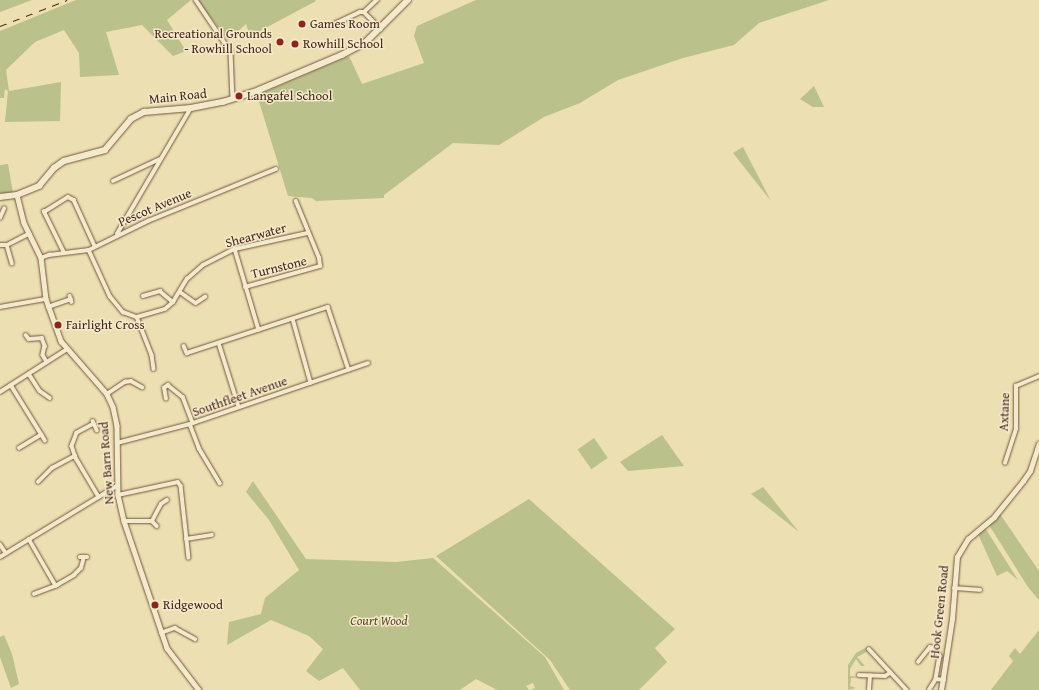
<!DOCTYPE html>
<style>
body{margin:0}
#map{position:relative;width:1039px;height:690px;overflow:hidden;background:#ecdfb1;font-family:"Gentium Book Plus",serif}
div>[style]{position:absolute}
.green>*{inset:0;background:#bac18a;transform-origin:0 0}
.roads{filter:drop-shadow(0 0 1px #72553d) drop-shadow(0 0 1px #72553d)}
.minor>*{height:3.5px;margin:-1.75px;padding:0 1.75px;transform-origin:1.75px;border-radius:1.75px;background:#f3eacc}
.tertiary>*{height:4.5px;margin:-2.25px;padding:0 2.25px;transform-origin:2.25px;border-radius:2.25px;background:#f3eacc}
.secondary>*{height:5.5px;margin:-2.75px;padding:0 2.75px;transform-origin:2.75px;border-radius:2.75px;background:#f3eacc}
.rail>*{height:1px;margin-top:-0.5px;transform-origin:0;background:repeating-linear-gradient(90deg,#492716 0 7px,transparent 0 14px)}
.dots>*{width:11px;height:11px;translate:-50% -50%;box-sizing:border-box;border:2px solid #f3eacc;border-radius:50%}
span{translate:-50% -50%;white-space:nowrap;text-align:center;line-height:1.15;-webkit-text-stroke:3px #f3eacc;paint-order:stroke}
.poi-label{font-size:13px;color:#492716}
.left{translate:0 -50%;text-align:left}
.right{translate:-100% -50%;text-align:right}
.street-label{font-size:13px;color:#492716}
.park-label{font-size:13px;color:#60462d;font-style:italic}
</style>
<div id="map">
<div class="green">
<i style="clip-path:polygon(0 0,32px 0,0 12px)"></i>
<i style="clip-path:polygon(76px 0,191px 0,167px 20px,186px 51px,173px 56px,142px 25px,106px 32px,119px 75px,80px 77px,79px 53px,64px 30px,35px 42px,6px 70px,9px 91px,61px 82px,60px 121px,5px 122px,8px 91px,5px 89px,4px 98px,0 98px,0 31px)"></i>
<i style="clip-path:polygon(197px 0,315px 0,316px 1px,250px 36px,246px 24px,228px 40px)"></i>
<i style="clip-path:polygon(476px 0,829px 0,759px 23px,734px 45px,683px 58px,618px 80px,580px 103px,544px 117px,499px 145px,453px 143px,384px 195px,384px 198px,316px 201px,312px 198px,288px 196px,257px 95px,349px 56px,362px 84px,424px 63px,414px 36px,417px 26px)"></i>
<i style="clip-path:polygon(814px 86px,824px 107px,813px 107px,800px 99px)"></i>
<i style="clip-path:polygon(743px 147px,771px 201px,733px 153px)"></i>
<i style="clip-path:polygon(8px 164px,13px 193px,0 195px,0 165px)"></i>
<i style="clip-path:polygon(662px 435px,684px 466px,628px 471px,620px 462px)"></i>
<i style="left:594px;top:438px;width:24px;height:20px;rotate:55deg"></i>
<i style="clip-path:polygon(253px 481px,306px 559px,396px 562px,433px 558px,545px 657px,564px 690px,530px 690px,535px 688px,533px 683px,526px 686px,529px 690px,497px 690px,476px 679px,460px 690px,360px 690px,343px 668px,319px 681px,306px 671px,323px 649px,309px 636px,271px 620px,227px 645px,229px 622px,261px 614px,265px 598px,299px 570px,269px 520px,246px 492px)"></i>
<i style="clip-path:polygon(763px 487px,799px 532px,751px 494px)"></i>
<i style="clip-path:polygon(529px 499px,675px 629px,655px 648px,667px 662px,639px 690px,570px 690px,550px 660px,436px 556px)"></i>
<i style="clip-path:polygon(1000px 514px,1039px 571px,1039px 600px,1028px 587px,989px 525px)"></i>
<i style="clip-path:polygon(985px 529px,987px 531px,1018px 580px,1007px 571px,997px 576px,978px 534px)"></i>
<i style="clip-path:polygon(1039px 630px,1039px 690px,991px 690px,1013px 661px,1009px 656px,1015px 648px,1020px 654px)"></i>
<i style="clip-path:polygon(4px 635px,12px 654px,19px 684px,11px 688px,0 657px,0 637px)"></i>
<i style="clip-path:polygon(867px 647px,866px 650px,868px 650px,871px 653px,868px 651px,857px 657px,865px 666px,861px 666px,856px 659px,850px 669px,850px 676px,861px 677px,851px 678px,850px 686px,856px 688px,848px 690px,848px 665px,856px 653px)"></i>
</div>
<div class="roads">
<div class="minor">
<i style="left:196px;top:0;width:63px;rotate:56.1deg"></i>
<i style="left:231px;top:52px;width:47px;rotate:87.6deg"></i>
<i style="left:364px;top:12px;width:18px;rotate:-43deg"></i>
<i style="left:330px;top:26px;width:33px;rotate:-25deg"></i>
<i style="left:360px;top:12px;width:4px"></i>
<i style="left:364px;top:12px;width:24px;rotate:45deg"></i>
<i style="left:113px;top:181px;width:52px;rotate:-25.1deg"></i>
<i style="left:0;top:218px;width:10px;rotate:-66deg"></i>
<i style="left:117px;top:234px;width:146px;rotate:-59.6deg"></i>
<i style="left:0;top:245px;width:7px"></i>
<i style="left:7px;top:245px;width:25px;rotate:-27deg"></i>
<i style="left:7px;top:245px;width:19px;rotate:74deg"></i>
<i style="left:235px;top:249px;width:84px;rotate:73.5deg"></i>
<i style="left:89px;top:250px;width:51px;rotate:65.5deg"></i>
<i style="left:110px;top:296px;width:21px;rotate:51deg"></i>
<i style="left:123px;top:312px;width:15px;rotate:20deg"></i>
<i style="left:64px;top:253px;width:46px;rotate:-116deg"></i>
<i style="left:44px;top:212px;width:28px;rotate:-32deg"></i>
<i style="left:68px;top:197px;width:7px;rotate:27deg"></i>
<i style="left:74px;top:200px;width:51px;rotate:65.5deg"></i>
<i style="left:41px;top:258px;width:9px;rotate:-21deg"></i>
<i style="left:49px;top:255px;width:40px;rotate:-7.1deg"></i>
<i style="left:89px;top:250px;width:66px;rotate:-26.2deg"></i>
<i style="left:148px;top:221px;width:138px;rotate:-22.1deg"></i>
<i style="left:245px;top:287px;width:78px;rotate:-15.6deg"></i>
<i style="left:320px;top:266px;width:8px;rotate:-97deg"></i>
<i style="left:319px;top:258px;width:61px;rotate:-112.3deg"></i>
<i style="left:180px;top:292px;width:19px;rotate:35deg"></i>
<i style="left:196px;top:303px;width:11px;rotate:-34deg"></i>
<i style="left:70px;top:296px;width:6px;rotate:72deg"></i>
<i style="left:143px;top:296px;width:18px;rotate:-16deg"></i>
<i style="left:160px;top:291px;width:17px;rotate:40deg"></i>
<i style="left:0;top:307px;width:47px;rotate:-9.9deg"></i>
<i style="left:48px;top:307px;width:24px;rotate:-19deg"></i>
<i style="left:137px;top:317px;width:29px;rotate:-16deg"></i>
<i style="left:165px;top:309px;width:11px;rotate:-41deg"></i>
<i style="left:173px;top:302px;width:27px;rotate:-59deg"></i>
<i style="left:187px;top:279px;width:21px;rotate:-41deg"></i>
<i style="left:203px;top:265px;width:36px;rotate:-27deg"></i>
<i style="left:235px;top:249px;width:75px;rotate:-12.4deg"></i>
<i style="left:137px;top:317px;width:41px;rotate:68.5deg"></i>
<i style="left:152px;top:355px;width:14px;rotate:82deg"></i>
<i style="left:293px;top:319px;width:66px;rotate:74.3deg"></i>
<i style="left:26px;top:335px;width:5px;rotate:53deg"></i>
<i style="left:29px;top:339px;width:13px;rotate:-4deg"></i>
<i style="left:42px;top:338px;width:9px;rotate:69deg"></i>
<i style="left:45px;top:346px;width:9px;rotate:103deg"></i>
<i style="left:43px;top:355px;width:8px;rotate:60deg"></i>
<i style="left:219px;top:343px;width:67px;rotate:72.6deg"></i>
<i style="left:184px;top:346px;width:8px;rotate:67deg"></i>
<i style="left:187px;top:353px;width:148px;rotate:-18.1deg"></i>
<i style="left:328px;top:307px;width:66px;rotate:71.6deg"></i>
<i style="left:29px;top:374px;width:20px;rotate:57deg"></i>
<i style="left:40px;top:391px;width:12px;rotate:35deg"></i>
<i style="left:11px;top:385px;width:65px;rotate:58.3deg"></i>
<i style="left:0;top:392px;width:78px;rotate:-32.5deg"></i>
<i style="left:107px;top:394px;width:22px;rotate:-34deg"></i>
<i style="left:125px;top:382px;width:6px;rotate:-9deg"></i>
<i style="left:131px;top:381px;width:13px;rotate:29deg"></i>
<i style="left:166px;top:399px;width:11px;rotate:-100deg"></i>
<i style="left:164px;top:388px;width:5px;rotate:-37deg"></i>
<i style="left:168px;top:385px;width:19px;rotate:39deg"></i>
<i style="left:183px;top:397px;width:28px;rotate:69deg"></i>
<i style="left:93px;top:421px;width:10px;rotate:66deg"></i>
<i style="left:94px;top:424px;width:19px;rotate:152deg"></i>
<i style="left:77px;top:433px;width:14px;rotate:111deg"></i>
<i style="left:72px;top:446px;width:13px;rotate:72deg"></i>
<i style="left:76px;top:458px;width:45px;rotate:59.5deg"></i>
<i style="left:190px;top:424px;width:26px;rotate:69deg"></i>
<i style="left:199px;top:448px;width:41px;rotate:59deg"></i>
<i style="left:117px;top:443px;width:75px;rotate:-14.6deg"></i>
<i style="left:190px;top:424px;width:188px;rotate:-18.9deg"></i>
<i style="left:19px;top:448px;width:26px;rotate:-31deg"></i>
<i style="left:1005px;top:463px;width:36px;rotate:-72deg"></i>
<i style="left:1016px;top:429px;width:43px;rotate:-90deg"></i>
<i style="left:1016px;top:386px;width:25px;rotate:-23deg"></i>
<i style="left:38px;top:482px;width:20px;rotate:-45deg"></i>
<i style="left:52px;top:468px;width:26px;rotate:-28deg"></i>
<i style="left:118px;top:495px;width:61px;rotate:-12.2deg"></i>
<i style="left:178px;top:482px;width:5px;rotate:53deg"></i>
<i style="left:181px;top:486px;width:72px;rotate:83.7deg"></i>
<i style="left:124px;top:521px;width:28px"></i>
<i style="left:152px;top:521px;width:7px;rotate:45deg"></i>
<i style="left:152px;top:521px;width:19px;rotate:-62deg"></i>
<i style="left:161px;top:504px;width:7px;rotate:-34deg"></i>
<i style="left:29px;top:539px;width:54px;rotate:60.1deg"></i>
<i style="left:186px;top:539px;width:26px;rotate:-9deg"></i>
<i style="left:0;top:544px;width:11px;rotate:56deg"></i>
<i style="left:0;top:557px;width:137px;rotate:-31.3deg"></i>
<i style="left:80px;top:557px;width:7px"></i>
<i style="left:954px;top:588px;width:26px;rotate:4deg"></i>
<i style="left:34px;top:594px;width:25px;rotate:-21deg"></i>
<i style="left:57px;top:585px;width:20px;rotate:-30deg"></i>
<i style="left:74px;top:575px;width:10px;rotate:-45deg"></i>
<i style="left:81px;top:568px;width:11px;rotate:-75deg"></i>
<i style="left:161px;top:633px;width:15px;rotate:-20deg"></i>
<i style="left:175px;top:628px;width:23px;rotate:29deg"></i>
<i style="left:869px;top:649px;width:56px;rotate:47.2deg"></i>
<i style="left:918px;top:662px;width:19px;rotate:-51deg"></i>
<i style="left:930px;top:647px;width:6px;rotate:18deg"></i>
<i style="left:936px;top:649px;width:8px;rotate:60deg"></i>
<i style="left:940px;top:656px;width:23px;rotate:100deg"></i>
<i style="left:859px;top:675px;width:26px;rotate:2deg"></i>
<i style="left:885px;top:676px;width:6px;rotate:-31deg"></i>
<i style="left:869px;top:690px;width:14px;rotate:-86deg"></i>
<i style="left:929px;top:690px;width:13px;rotate:-58deg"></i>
<i style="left:936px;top:679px;width:8px;rotate:7deg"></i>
</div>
<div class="tertiary">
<i style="left:17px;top:195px;width:29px;rotate:76deg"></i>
<i style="left:24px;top:223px;width:39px;rotate:64deg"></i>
<i style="left:41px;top:258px;width:41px;rotate:83deg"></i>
<i style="left:46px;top:299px;width:45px;rotate:70.3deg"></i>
<i style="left:61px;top:341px;width:70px;rotate:49deg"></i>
<i style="left:107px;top:394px;width:14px;rotate:65deg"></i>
<i style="left:113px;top:407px;width:19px;rotate:78deg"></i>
<i style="left:117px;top:426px;width:69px;rotate:89.2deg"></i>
<i style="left:118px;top:495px;width:27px;rotate:77deg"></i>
<i style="left:124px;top:521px;width:134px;rotate:71.3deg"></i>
<i style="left:167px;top:648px;width:53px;rotate:52.7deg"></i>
<i style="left:941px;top:690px;width:72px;rotate:-81.2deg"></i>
<i style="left:952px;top:619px;width:62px;rotate:-85.4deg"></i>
<i style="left:957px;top:557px;width:21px;rotate:-59deg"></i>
<i style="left:968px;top:539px;width:34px;rotate:-40deg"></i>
<i style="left:994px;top:517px;width:46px;rotate:-51.1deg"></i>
<i style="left:1023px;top:481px;width:12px;rotate:-55deg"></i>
<i style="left:1030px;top:471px;width:28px;rotate:-72deg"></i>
</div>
<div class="secondary">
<i style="left:0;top:197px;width:17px;rotate:-7deg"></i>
<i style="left:17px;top:195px;width:24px;rotate:-22deg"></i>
<i style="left:39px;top:186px;width:23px;rotate:-50deg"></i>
<i style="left:54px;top:168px;width:12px;rotate:-35deg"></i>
<i style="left:64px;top:161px;width:42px;rotate:-15deg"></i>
<i style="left:105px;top:150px;width:40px;rotate:-50deg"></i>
<i style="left:131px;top:119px;width:15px;rotate:-28deg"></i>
<i style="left:144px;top:112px;width:47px;rotate:-4.9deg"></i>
<i style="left:191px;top:108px;width:33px;rotate:-11deg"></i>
<i style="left:223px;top:102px;width:38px;rotate:-18deg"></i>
<i style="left:259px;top:90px;width:90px;rotate:-22.9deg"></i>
<i style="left:342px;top:55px;width:27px;rotate:-28deg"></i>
<i style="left:366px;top:42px;width:59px;rotate:-45deg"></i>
</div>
</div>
<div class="rail">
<i style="left:0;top:26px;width:72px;rotate:-21.2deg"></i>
</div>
<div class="dots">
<i style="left:302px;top:24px;background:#8f2418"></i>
<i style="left:280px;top:42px;background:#8f2418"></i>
<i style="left:295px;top:44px;background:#8f2418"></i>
<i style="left:239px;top:96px;background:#8f2418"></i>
<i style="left:58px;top:325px;background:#8f2418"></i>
<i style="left:155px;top:605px;background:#8f2418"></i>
</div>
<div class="poi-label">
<span class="left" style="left:310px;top:24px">Games Room</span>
<span class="right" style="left:272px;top:42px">Recreational Grounds<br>- Rowhill School</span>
<span class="left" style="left:303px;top:44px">Rowhill School</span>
<span class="left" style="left:247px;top:96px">Langafel School</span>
<span class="left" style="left:66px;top:325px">Fairlight Cross</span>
<span class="left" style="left:163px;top:605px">Ridgewood</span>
</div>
<div class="street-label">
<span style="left:178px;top:97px;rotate:-6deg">Main Road</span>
<span style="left:155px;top:208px;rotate:-23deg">Pescot Avenue</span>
<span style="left:256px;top:236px;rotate:-15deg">Shearwater</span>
<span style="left:279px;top:268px;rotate:-14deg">Turnstone</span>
<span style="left:240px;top:397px;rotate:-19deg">Southfleet Avenue</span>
<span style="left:1005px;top:412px;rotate:-88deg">Axtane</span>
<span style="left:107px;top:463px;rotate:-94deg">New Barn Road</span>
<span style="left:940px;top:612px;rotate:-84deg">Hook Green Road</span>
</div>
<div class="park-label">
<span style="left:379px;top:621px">Court Wood</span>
</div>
</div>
